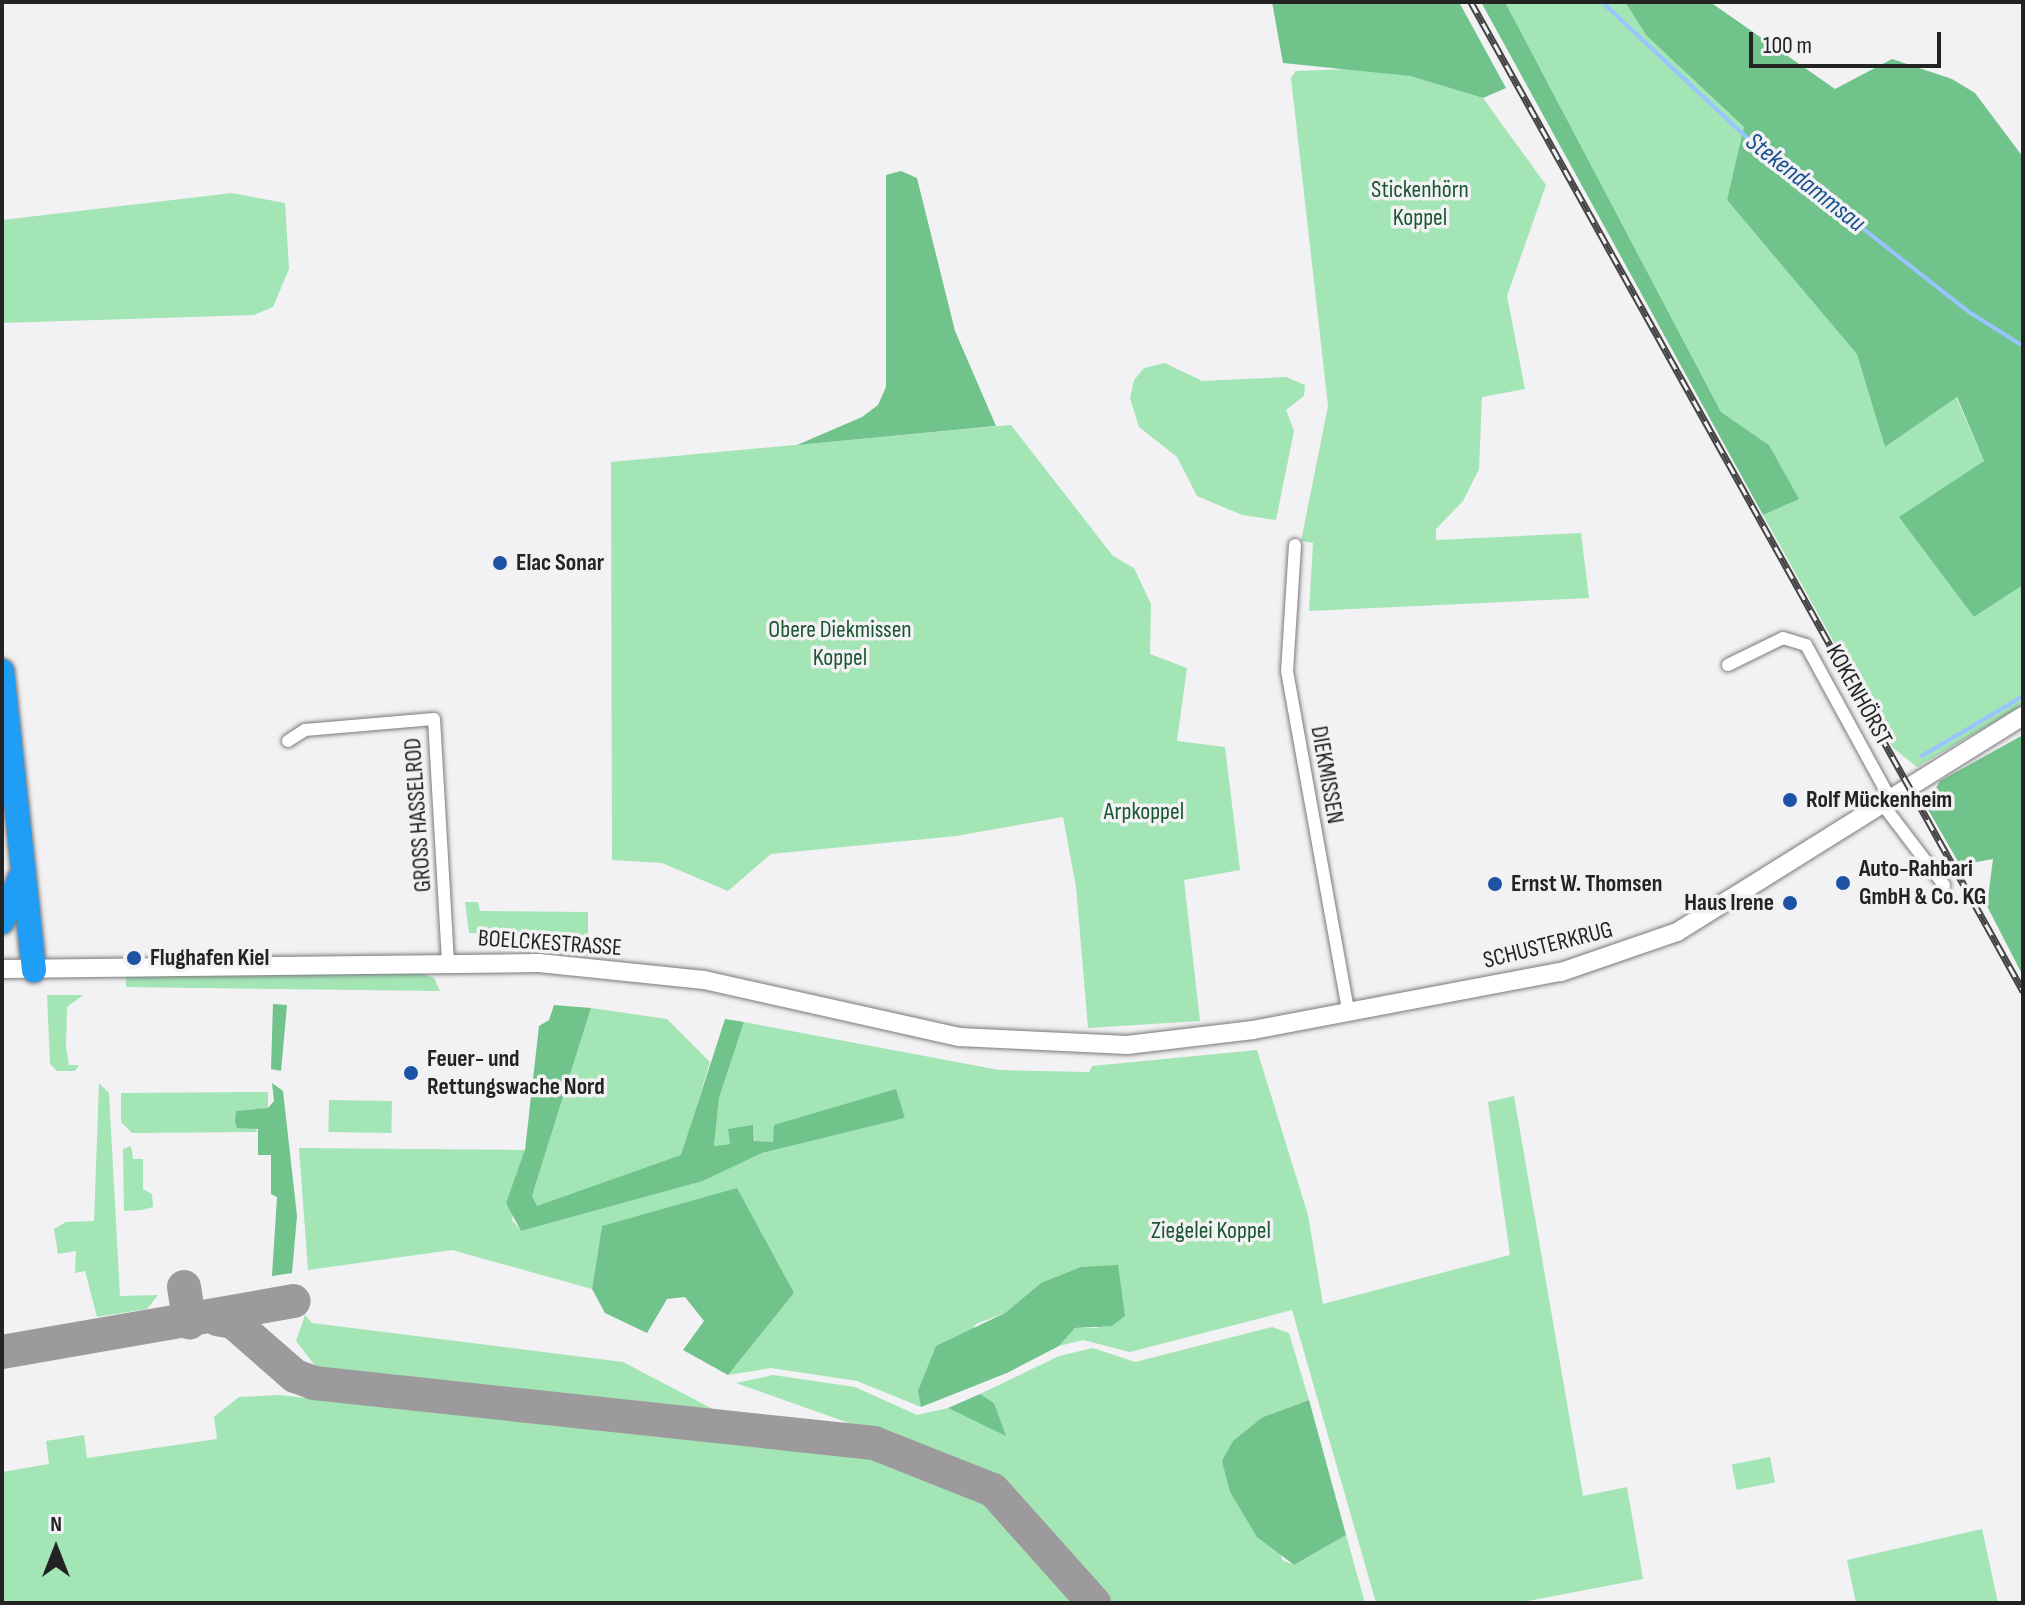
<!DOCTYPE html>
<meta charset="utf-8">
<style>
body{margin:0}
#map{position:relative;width:2025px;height:1605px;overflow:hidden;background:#f2f1f4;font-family:"Sofia Sans Condensed",sans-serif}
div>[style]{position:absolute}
.green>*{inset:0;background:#a4e5b6;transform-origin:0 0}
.forest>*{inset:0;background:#70c38a}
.stream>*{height:4px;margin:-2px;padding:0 2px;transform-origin:2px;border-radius:2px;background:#98c5fd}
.taxiway>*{height:34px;margin:-17px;padding:0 17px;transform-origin:17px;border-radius:17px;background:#9c9a9c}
.roads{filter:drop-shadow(0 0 2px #7a797c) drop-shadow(0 0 2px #7a797c)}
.street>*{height:12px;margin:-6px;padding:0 6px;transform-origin:6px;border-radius:6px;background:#fff}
.secondary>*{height:18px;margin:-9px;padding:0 9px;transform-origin:9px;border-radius:9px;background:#fff}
.highway>*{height:24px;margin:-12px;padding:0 12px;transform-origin:12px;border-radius:12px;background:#209df5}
.rail>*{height:7px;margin-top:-3.5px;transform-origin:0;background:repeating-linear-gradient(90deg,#f2f1f4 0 12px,#454445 0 24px);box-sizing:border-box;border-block:2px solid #454445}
.dots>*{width:22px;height:22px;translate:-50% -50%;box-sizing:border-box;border:4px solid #f2f1f4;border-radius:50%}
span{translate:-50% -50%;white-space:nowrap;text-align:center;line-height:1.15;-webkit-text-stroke:7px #f2f1f4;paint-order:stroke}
.park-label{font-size:24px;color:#195630}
.poi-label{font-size:24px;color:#242324;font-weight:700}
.left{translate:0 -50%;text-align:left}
.right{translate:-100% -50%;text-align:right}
.street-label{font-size:24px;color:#242324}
.water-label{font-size:26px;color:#1a5290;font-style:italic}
.frame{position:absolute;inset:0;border:4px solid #242324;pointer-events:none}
.north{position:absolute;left:16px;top:1509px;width:80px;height:80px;-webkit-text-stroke:6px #f2f1f4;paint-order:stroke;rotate:0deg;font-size:22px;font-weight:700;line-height:32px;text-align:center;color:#242324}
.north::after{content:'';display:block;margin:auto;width:28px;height:36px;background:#242324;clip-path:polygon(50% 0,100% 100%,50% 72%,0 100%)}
.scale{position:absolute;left:1749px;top:32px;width:192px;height:36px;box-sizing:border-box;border:4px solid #242324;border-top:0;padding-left:10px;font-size:24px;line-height:28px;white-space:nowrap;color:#242324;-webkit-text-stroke:6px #f2f1f4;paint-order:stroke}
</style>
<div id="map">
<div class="green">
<i style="clip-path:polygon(1505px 2px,1625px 2px,1648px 36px,1745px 128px,1727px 200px,1858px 354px,1885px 447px,1956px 397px,1984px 461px,1974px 617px,2023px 585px,2023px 705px,1917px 767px,1893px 748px,1763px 515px,1798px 499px,1769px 445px,1721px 412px)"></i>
<i style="clip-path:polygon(1349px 69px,1410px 76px,1483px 98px,1546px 185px,1507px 296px,1525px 389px,1482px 397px,1479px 469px,1463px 501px,1436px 529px,1436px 540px,1581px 533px,1589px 598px,1309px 611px,1313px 543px,1301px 541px,1328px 406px,1291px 78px,1296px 71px)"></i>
<i style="clip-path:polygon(232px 193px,285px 203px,289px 269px,273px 307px,254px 315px,2px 323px,2px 220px)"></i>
<i style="clip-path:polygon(1165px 363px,1202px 381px,1286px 377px,1305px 385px,1304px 396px,1286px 410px,1294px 431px,1276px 520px,1242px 515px,1197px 496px,1177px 457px,1139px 427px,1130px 398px,1134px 380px,1144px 368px)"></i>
<i style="clip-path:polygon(1011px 425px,1113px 556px,1134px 568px,1151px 604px,1150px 654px,1187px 668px,1177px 741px,1225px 747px,1240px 870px,1184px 880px,1200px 1021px,1088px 1028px,1076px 887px,1063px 817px,956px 836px,771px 854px,728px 891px,662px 863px,612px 860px,611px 462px)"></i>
<i style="clip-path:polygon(465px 902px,478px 902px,480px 911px,588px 912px,588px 936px,469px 933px)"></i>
<i style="clip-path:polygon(414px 971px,434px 978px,440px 991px,126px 987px,126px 977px)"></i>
<i style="clip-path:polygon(47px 995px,83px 995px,67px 1007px,66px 1047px,69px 1065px,79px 1065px,75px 1071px,57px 1071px,50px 1064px)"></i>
<i style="clip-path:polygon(591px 1008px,667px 1019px,710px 1062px,682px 1155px,537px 1207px,532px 1196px)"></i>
<i style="clip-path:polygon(744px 1022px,999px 1070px,1089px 1072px,1092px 1066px,1257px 1050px,1308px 1215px,1323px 1304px,1510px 1255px,1488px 1102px,1514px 1096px,1583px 1496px,1627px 1487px,1643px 1579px,1518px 1603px,1376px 1603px,1292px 1310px,1130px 1352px,1083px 1340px,1059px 1346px,1075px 1328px,1098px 1328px,1041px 1283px,1005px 1313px,976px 1324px,921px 1407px,857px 1381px,771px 1368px,728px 1375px,794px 1293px,602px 1226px,592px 1289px,452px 1250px,308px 1270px,299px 1148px,525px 1150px,512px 1220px,521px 1231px,703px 1181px,762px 1153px,905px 1118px,895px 1089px,773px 1142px,755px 1142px,753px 1126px,728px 1129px,730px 1144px,714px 1146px,719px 1097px)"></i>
<i style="clip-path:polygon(99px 1083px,109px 1093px,120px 1296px,158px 1295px,147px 1309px,97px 1317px,85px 1271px,75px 1273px,76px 1251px,58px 1254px,54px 1229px,66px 1222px,94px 1221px)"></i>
<i style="clip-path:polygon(268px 1092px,268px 1108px,236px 1112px,258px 1132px,132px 1133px,121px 1122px,121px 1093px)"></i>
<i style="left:329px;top:1100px;width:63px;height:32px;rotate:1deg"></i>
<i style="clip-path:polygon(131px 1146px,133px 1159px,143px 1159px,143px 1189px,152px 1194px,153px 1207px,142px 1210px,124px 1211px,123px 1149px)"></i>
<i style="clip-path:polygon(305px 1315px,312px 1323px,623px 1362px,730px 1418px,317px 1368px,296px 1341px)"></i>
<i style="clip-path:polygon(1272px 1327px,1289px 1333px,1309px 1400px,1263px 1417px,1282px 1560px,1294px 1565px,1346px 1535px,1365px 1603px,1108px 1603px,1014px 1493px,982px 1470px,736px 1383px,773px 1375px,855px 1387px,917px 1415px,948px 1408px,1005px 1435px,994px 1403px,980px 1394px,1059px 1356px,1093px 1348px,1135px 1362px)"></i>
<i style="clip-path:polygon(279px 1395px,885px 1459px,987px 1501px,1079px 1603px,2px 1603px,2px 1472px,49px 1464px,46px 1441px,84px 1435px,87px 1458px,217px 1439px,214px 1417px,239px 1397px)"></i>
<i style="left:1770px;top:1457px;width:26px;height:39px;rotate:79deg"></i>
<i style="clip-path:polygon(1982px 1529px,1998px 1603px,1856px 1603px,1847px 1560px)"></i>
</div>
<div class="forest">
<i style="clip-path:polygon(1272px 2px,1459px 2px,1506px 88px,1483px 98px,1410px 76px,1283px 63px)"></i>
<i style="clip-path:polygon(1481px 2px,1505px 2px,1721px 412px,1769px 445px,1799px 499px,1763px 515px)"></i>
<i style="clip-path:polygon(1625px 2px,1710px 2px,1835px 89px,1892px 59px,1952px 79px,1975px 93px,2023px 157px,2023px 585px,1974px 617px,1899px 517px,1984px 461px,1957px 397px,1885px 447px,1857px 354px,1727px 200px,1744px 127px,1647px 36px)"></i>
<i style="clip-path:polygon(901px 171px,917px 178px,955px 331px,996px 426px,797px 445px,862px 417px,878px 405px,886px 387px,886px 175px)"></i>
<i style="clip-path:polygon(2023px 735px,2023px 976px,1987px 906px,1993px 859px,1960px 865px,1926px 806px,1940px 781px)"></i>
<i style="clip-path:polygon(273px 1004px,287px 1005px,281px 1071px,271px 1069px)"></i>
<i style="clip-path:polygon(554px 1005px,591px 1008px,532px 1196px,537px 1206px,681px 1155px,725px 1019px,744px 1022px,719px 1098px,714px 1146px,730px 1144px,728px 1129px,753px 1125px,754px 1141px,773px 1142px,774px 1125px,896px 1089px,905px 1118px,762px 1153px,703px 1181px,521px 1231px,506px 1203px,525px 1150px,539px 1026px,549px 1020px)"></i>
<i style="clip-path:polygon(272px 1083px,283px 1091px,297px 1216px,292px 1273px,272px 1276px,277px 1197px,271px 1194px,271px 1155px,258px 1155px,258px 1129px,237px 1128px,235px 1121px,236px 1111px,268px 1108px,274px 1101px)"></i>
<i style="clip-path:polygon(737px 1188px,794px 1293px,728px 1375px,683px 1350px,704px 1321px,685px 1297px,667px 1299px,647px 1333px,605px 1313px,592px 1289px,602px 1226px)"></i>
<i style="clip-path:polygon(1118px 1265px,1125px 1316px,1112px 1326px,1075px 1328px,1059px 1346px,1007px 1373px,921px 1407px,918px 1391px,936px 1346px,1005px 1313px,1041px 1283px,1081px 1267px)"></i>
<i style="clip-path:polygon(980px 1394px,994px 1403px,1006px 1436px,948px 1408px)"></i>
<i style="clip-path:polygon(1309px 1400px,1346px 1535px,1294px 1565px,1257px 1537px,1230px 1492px,1222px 1461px,1233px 1441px,1263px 1417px)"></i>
</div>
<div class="stream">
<i style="left:1602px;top:2px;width:195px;rotate:43.1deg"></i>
<i style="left:1744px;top:135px;width:286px;rotate:38.2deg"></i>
<i style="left:1969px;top:312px;width:64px;rotate:32.2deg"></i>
<i style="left:1922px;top:756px;width:117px;rotate:-30.7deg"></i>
</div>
<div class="taxiway">
<i style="left:184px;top:1287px;width:36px;rotate:81deg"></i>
<i style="left:217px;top:1319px;width:16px;rotate:11deg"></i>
<i style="left:233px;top:1322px;width:82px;rotate:41.1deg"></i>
<i style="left:295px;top:1376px;width:20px;rotate:20deg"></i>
<i style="left:314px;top:1383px;width:563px;rotate:6.12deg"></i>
<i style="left:874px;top:1443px;width:128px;rotate:21.6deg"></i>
<i style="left:993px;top:1490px;width:152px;rotate:48.2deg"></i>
<i style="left:2px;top:1352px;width:296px;rotate:-9.9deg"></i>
</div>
<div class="roads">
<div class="street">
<i style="left:1295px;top:545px;width:126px;rotate:93.6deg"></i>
<i style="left:1287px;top:671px;width:345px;rotate:79.8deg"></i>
<i style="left:1728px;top:665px;width:61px;rotate:-26.1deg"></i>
<i style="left:1783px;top:638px;width:24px;rotate:17deg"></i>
<i style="left:1806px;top:645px;width:177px;rotate:61.3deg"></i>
<i style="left:288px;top:741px;width:20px;rotate:-33deg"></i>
<i style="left:305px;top:730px;width:129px;rotate:-4.9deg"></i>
<i style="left:434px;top:719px;width:242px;rotate:86.7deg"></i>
<i style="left:1883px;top:805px;width:101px;rotate:52.7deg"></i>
</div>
<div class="secondary">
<i style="left:2px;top:969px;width:537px;rotate:-0.64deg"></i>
<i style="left:539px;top:963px;width:166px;rotate:5.9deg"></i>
<i style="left:704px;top:980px;width:261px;rotate:12.6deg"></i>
<i style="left:959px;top:1037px;width:168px;rotate:2.7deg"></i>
<i style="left:1127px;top:1045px;width:127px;rotate:-6.8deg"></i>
<i style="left:1253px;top:1030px;width:313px;rotate:-10.7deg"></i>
<i style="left:1561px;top:972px;width:123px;rotate:-19deg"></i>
<i style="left:1677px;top:932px;width:408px;rotate:-32deg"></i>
</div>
<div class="highway">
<i style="left:2px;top:671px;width:301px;rotate:83.9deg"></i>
<i style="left:2px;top:922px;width:48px;rotate:-67.8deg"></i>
</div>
</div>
<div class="rail">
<i style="left:1471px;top:2px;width:1133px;rotate:60.83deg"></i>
</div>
<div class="dots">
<i style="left:500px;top:563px;background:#1c53a5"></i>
<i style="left:1790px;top:800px;background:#1c53a5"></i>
<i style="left:1843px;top:883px;background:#1c53a5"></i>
<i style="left:1495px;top:884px;background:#1c53a5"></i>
<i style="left:1790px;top:903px;background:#1c53a5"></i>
<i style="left:134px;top:958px;background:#1c53a5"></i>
<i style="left:411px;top:1073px;background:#1c53a5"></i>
</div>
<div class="park-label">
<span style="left:1420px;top:204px">Stickenhörn<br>Koppel</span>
<span style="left:840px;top:644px">Obere Diekmissen<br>Koppel</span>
<span style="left:1144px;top:812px">Arpkoppel</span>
<span style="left:1211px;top:1231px">Ziegelei Koppel</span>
</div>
<div class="poi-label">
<span class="left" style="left:516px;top:563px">Elac Sonar</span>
<span class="left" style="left:1806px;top:800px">Rolf Mückenheim</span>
<span class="left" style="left:1859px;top:883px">Auto-Rahbari<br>GmbH &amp; Co. KG</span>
<span class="left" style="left:1511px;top:884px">Ernst W. Thomsen</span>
<span class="right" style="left:1774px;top:903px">Haus Irene</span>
<span class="left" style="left:150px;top:958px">Flughafen Kiel</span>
<span class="left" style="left:427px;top:1073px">Feuer- und<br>Rettungswache Nord</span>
</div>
<div class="street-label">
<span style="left:1859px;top:695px;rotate:61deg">KOKENHÖRST</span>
<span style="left:1327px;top:775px;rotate:80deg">DIEKMISSEN</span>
<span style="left:418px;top:815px;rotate:-94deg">GROSS HASSELROD</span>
<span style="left:550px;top:943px;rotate:4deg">BOELCKESTRASSE</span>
<span style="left:1548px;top:945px;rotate:-14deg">SCHUSTERKRUG</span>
</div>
<div class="water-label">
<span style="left:1805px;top:183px;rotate:38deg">Stekendammsau</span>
</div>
<div class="frame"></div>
<div class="north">N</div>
<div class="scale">100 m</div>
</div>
